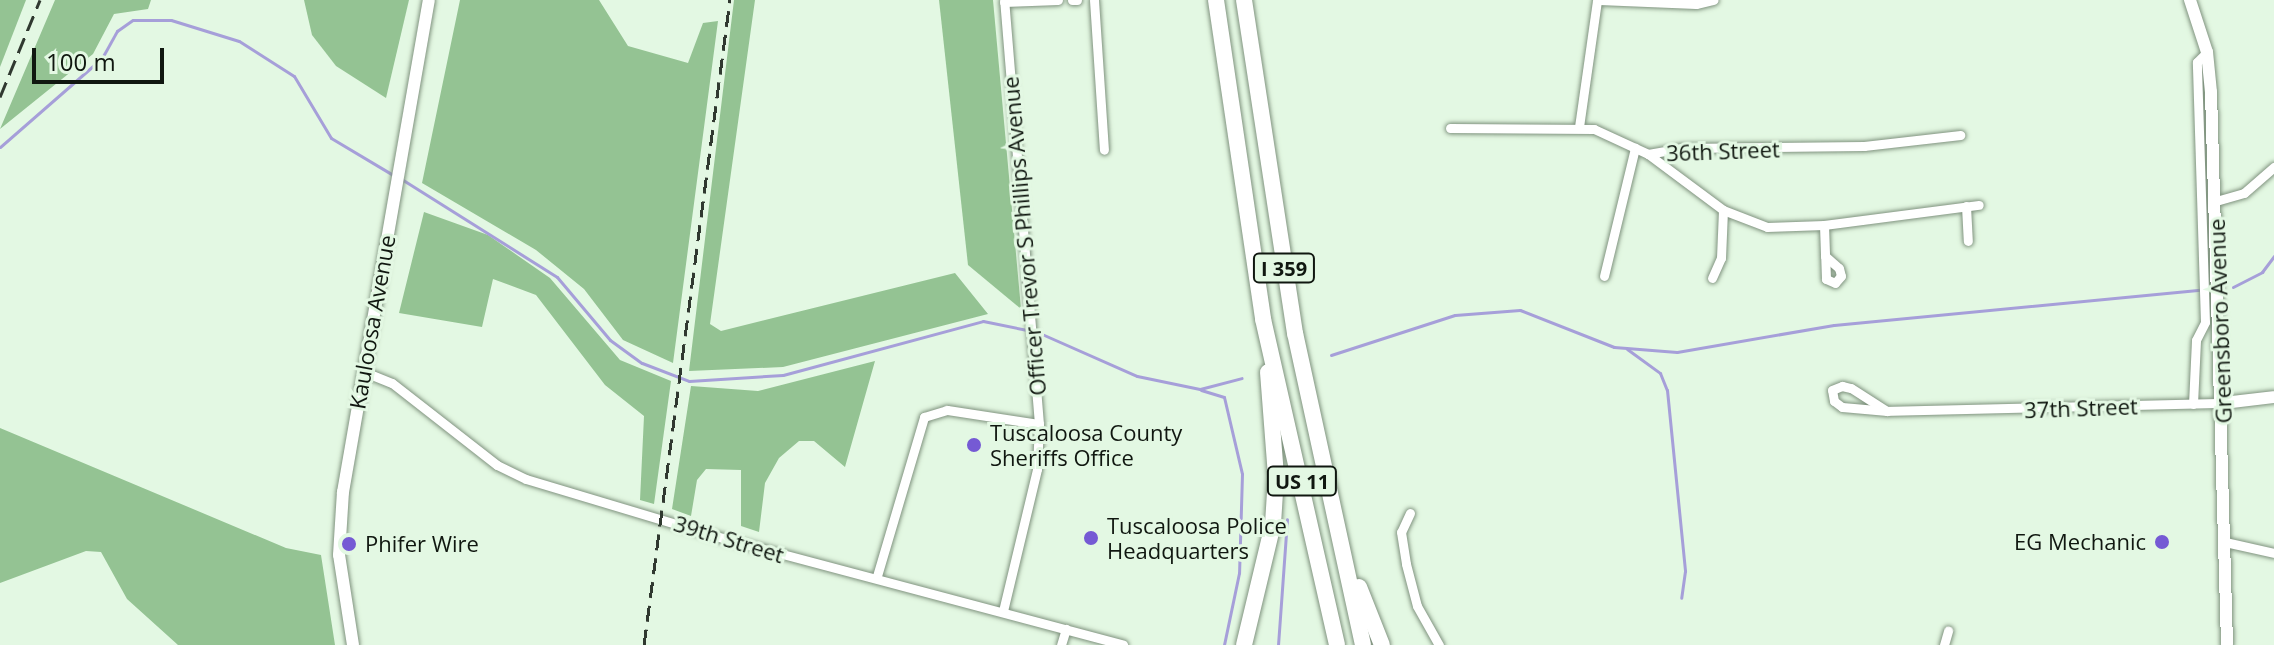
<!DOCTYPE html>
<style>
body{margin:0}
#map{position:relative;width:2274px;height:645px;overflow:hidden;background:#e3f8e3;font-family:"Open Sans",sans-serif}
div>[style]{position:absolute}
.forest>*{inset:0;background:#94c393}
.stream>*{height:3px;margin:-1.5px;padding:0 1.5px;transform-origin:1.5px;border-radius:1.5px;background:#a69fd9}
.roads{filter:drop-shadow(0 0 2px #80937f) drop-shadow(0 0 2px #80937f)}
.street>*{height:9px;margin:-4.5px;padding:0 4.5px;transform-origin:4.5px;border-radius:4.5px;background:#fff}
.secondary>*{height:12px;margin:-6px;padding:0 6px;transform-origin:6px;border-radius:6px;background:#fff}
.highway>*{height:16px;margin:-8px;padding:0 8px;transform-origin:8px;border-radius:8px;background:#fff}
.rail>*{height:3px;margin-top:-1.5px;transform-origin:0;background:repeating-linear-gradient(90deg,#303930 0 16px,transparent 0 24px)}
.dots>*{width:22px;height:22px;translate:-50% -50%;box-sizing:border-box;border:4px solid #e3f8e3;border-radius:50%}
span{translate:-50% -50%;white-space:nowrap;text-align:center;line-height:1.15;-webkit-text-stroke:6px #e3f8e3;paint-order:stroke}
.shield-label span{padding:2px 6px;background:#e3f8e3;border:2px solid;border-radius:6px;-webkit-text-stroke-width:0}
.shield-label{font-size:20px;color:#101710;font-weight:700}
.street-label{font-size:22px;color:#101710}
.poi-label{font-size:22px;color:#101710}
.left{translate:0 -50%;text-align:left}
.right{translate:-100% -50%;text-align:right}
.scale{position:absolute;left:32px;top:48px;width:132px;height:36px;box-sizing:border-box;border:4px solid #101710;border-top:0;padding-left:10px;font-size:24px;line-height:28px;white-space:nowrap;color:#101710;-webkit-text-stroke:6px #e3f8e3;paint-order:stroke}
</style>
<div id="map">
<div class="forest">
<i style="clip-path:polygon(0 0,26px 0,0 67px)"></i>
<i style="clip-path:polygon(55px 0,151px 0,148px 9px,114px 14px,93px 54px,0 129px)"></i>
<i style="clip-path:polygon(304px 0,409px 0,386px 98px,336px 66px,312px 35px)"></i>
<i style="clip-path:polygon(460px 0,599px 0,628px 46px,688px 63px,703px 23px,718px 21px,673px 363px,623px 340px,584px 289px,536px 250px,422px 183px)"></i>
<i style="clip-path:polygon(734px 0,755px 0,710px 324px,721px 331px,955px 273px,988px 314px,783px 367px,689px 371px)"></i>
<i style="clip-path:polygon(939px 0,993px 0,1021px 309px,968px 265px)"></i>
<i style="clip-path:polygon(424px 212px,488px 235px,550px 278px,620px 360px,671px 381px,654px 504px,640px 500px,644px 416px,605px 385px,536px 295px,493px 279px,482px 327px,399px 313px)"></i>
<i style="clip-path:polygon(875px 361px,845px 467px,814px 441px,799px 441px,779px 458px,765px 483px,759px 532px,741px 526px,741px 470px,706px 469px,697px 480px,691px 516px,672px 509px,691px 386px,758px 391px)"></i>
<i style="clip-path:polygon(0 428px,286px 548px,321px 555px,335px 645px,178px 645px,127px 599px,101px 552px,86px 551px,0 583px)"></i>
</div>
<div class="stream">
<i style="left:0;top:147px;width:135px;rotate:-41.1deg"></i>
<i style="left:102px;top:58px;width:31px;rotate:-61deg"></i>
<i style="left:117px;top:31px;width:19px;rotate:-35deg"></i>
<i style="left:133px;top:20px;width:38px"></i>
<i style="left:171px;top:20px;width:71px;rotate:17.2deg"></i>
<i style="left:239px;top:41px;width:65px;rotate:32.5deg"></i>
<i style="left:294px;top:76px;width:72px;rotate:59.2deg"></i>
<i style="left:331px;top:138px;width:72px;rotate:30.8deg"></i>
<i style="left:403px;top:180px;width:182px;rotate:32.2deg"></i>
<i style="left:557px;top:277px;width:82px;rotate:49.9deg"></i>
<i style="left:610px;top:340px;width:39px;rotate:36deg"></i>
<i style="left:642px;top:363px;width:50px;rotate:21deg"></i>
<i style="left:689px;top:381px;width:94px;rotate:-3.7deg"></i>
<i style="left:783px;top:375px;width:207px;rotate:-15.1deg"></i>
<i style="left:983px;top:321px;width:45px;rotate:11.6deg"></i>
<i style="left:2233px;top:287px;width:33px;rotate:-27deg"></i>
<i style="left:2262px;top:272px;width:20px;rotate:-53deg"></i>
<i style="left:1035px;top:331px;width:111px;rotate:23.8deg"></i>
<i style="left:1137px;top:376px;width:64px;rotate:11.7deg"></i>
<i style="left:1200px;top:389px;width:43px;rotate:-14.7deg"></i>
<i style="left:1627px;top:349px;width:41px;rotate:36deg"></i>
<i style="left:1660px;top:373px;width:18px;rotate:68deg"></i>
<i style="left:1667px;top:390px;width:182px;rotate:84.3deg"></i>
<i style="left:1685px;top:571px;width:27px;rotate:98deg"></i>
<i style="left:1331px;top:355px;width:130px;rotate:-17.9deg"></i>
<i style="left:1455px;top:315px;width:65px;rotate:-4.4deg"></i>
<i style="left:1520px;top:310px;width:101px;rotate:21.5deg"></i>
<i style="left:1614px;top:347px;width:63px;rotate:4.5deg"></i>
<i style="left:1677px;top:352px;width:159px;rotate:-9.8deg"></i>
<i style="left:1834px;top:325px;width:368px;rotate:-5.5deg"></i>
<i style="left:1201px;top:390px;width:24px;rotate:17deg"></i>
<i style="left:1224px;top:397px;width:79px;rotate:76.8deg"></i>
<i style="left:1242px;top:474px;width:99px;rotate:91.7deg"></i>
<i style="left:1239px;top:573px;width:74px;rotate:101.8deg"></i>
<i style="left:1278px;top:645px;width:126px;rotate:-85.9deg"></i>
</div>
<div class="roads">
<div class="street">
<i style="left:1072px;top:0;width:5px"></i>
<i style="left:1094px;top:0;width:150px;rotate:86.2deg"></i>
<i style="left:1599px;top:0;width:97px;rotate:2.4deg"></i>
<i style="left:1696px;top:4px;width:18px;rotate:-13deg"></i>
<i style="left:1004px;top:2px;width:54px;rotate:-2.1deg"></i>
<i style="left:1579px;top:127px;width:128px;rotate:-81.9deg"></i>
<i style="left:1450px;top:128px;width:144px;rotate:0.4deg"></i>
<i style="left:1594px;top:129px;width:60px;rotate:24.8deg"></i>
<i style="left:1648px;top:154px;width:94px;rotate:36.7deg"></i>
<i style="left:1723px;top:210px;width:47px;rotate:21.1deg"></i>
<i style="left:1767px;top:227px;width:57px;rotate:-2deg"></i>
<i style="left:1824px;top:225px;width:156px;rotate:-7.4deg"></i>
<i style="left:1648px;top:154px;width:35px;rotate:-10deg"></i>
<i style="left:1682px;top:148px;width:182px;rotate:-0.6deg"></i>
<i style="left:1864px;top:146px;width:97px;rotate:-6.5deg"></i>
<i style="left:2216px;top:201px;width:29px;rotate:-16deg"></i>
<i style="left:2244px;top:193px;width:40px;rotate:-41deg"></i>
<i style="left:1966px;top:206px;width:35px;rotate:87deg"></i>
<i style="left:1824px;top:225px;width:31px;rotate:88deg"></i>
<i style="left:1825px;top:256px;width:18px;rotate:41deg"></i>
<i style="left:1839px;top:268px;width:8px;rotate:76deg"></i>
<i style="left:1841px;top:276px;width:9px;rotate:131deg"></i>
<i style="left:1835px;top:283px;width:10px;rotate:-156deg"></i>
<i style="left:1826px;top:279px;width:23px;rotate:-92deg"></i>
<i style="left:1604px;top:276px;width:132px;rotate:-76.4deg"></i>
<i style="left:1712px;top:278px;width:22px;rotate:-66deg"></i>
<i style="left:1721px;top:258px;width:48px;rotate:-87.6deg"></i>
<i style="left:362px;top:371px;width:32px;rotate:22deg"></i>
<i style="left:392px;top:383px;width:133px;rotate:38deg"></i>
<i style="left:497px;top:465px;width:32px;rotate:26deg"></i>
<i style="left:526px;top:479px;width:209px;rotate:16.7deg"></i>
<i style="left:726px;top:539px;width:411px;rotate:14.9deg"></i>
<i style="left:1842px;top:386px;width:9px;rotate:13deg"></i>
<i style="left:1851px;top:388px;width:43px;rotate:32.6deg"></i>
<i style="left:1887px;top:411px;width:45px;rotate:-174.9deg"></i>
<i style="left:1842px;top:407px;width:10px;rotate:-143deg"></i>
<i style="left:1834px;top:401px;width:11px;rotate:-100deg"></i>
<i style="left:1832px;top:390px;width:11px;rotate:-22deg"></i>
<i style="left:2193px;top:404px;width:64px;rotate:-87.3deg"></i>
<i style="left:2196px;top:340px;width:20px;rotate:-63deg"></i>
<i style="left:2205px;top:322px;width:260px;rotate:-91.8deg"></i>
<i style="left:2197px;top:62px;width:14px;rotate:-45deg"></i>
<i style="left:1887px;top:411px;width:336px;rotate:-1.4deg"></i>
<i style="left:1410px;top:513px;width:21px;rotate:115deg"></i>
<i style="left:1401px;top:532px;width:32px;rotate:81deg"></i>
<i style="left:1406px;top:564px;width:43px;rotate:75.3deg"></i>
<i style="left:1417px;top:606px;width:45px;rotate:60.6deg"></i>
<i style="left:2225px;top:542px;width:50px;rotate:12.7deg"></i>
<i style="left:877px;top:576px;width:166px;rotate:-73.5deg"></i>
<i style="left:924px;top:417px;width:24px;rotate:-17deg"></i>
<i style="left:947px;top:410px;width:93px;rotate:8.7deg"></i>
<i style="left:1003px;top:611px;width:146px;rotate:-76.5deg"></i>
<i style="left:1037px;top:469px;width:45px;rotate:-87.5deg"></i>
<i style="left:1039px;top:424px;width:425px;rotate:-94.7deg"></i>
<i style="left:1061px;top:645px;width:17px;rotate:-73deg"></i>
<i style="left:1944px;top:645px;width:15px;rotate:-74deg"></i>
</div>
<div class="secondary">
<i style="left:2190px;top:0;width:55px;rotate:71.9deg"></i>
<i style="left:2207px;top:52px;width:40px;rotate:84.3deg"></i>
<i style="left:2211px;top:92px;width:553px;rotate:88.34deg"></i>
<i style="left:2223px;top:403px;width:51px;rotate:-6.7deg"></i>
<i style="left:353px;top:645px;width:91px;rotate:-98.8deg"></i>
<i style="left:339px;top:555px;width:63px;rotate:-86.4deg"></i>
<i style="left:343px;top:492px;width:499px;rotate:-80.1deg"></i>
</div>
<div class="highway">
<i style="left:1216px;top:0;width:322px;rotate:81.6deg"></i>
<i style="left:1263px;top:319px;width:334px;rotate:77.2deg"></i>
<i style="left:1244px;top:0;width:337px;rotate:81.3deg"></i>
<i style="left:1295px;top:333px;width:319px;rotate:77.7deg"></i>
<i style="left:1359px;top:587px;width:62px;rotate:68.4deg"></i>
<i style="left:1244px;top:645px;width:124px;rotate:-76.5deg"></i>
<i style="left:1273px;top:524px;width:48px;rotate:-86.4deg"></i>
<i style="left:1276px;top:476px;width:104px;rotate:-94.4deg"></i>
</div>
</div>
<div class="rail">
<i style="left:0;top:97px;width:105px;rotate:-67.6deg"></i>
<i style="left:644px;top:645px;width:651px;rotate:-82.41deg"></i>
</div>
<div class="dots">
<i style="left:974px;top:445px;background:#755ad4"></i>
<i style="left:1091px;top:538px;background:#755ad4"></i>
<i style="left:2162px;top:542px;background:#755ad4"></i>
<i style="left:349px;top:544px;background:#755ad4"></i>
</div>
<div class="shield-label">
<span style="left:1284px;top:268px">I 359</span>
<span style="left:1302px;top:481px">US 11</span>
</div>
<div class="street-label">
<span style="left:1723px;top:151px;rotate:-2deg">36th Street</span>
<span style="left:1024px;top:236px;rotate:-95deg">Officer Trevor S Phillips Avenue</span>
<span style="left:2220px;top:321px;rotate:-92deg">Greensboro Avenue</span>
<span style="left:372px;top:322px;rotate:-80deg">Kauloosa Avenue</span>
<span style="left:2081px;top:408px;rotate:-2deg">37th Street</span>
<span style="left:729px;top:539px;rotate:17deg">39th Street</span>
</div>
<div class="poi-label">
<span class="left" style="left:990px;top:445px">Tuscaloosa County<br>Sheriffs Office</span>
<span class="left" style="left:1107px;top:538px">Tuscaloosa Police<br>Headquarters</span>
<span class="right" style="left:2146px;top:542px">EG Mechanic</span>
<span class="left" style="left:365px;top:544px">Phifer Wire</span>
</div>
<div class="scale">100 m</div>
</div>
